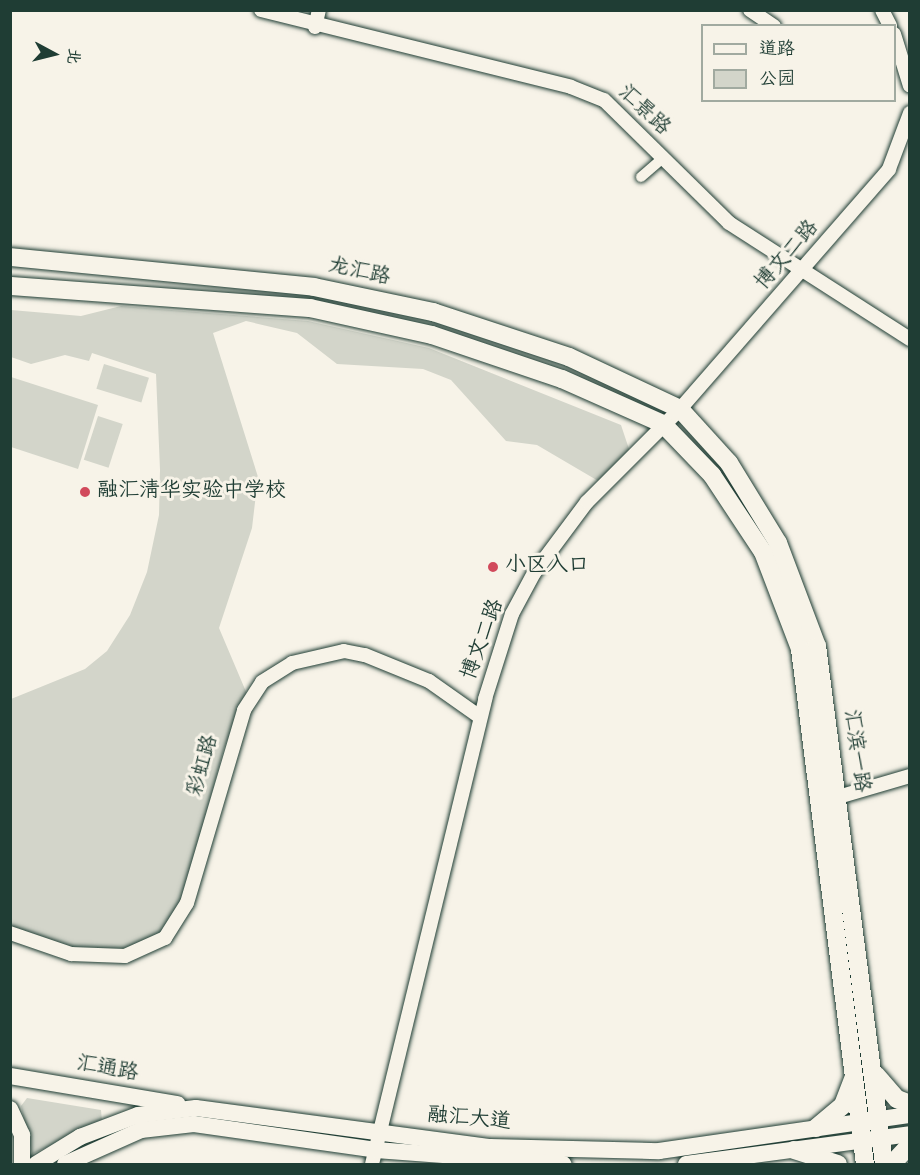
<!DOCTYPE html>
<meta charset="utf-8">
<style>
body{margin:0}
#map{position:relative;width:920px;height:1175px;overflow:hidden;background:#f7f3e8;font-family:Dekko,"LXGW WenKai TC",sans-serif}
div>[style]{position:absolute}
.green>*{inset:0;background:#d3d5ca;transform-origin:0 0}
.roads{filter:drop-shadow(0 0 2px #1f3d34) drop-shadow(0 0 2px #1f3d34)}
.minor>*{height:10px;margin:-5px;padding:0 5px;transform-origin:5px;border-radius:5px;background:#f7f3e8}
.tertiary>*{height:14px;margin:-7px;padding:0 7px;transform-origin:7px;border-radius:7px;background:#f7f3e8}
.secondary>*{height:16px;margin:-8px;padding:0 8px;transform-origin:8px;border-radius:8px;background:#f7f3e8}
.primary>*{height:18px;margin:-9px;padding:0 9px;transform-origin:9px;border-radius:9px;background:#f7f3e8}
.dots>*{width:16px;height:16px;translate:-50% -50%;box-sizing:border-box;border:3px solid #f7f3e8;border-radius:50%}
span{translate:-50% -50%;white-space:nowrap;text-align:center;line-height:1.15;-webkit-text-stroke:6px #f7f3e8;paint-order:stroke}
.street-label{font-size:21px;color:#1f3d34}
.poi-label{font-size:21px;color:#1f3d34}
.left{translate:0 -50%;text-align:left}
.frame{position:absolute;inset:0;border:12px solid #1f3d34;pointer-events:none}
.legend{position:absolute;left:701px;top:24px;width:195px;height:78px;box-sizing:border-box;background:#f7f3e8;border:2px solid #a1aaa0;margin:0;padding:8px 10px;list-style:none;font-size:18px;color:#1f3d34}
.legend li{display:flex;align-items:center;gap:12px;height:30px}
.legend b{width:30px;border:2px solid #a1aaa0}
.north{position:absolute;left:24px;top:24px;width:60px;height:60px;-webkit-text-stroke:4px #f7f3e8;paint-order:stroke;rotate:97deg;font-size:16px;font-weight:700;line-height:24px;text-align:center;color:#1f3d34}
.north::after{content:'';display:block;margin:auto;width:21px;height:27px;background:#1f3d34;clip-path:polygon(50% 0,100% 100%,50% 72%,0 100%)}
</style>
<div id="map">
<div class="green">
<i style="clip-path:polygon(121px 306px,308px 321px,429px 348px,621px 425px,630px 452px,600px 482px,537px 445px,506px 441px,451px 380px,423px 369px,337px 364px,297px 333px,246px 321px,213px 333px,258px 477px,252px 528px,219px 628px,247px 694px,224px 748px,183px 900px,162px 932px,124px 951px,73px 949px,11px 927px,11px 699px,85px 669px,107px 651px,130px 615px,147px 572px,159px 515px,160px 470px,156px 374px,92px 353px,89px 361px,65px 355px,31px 364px,11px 357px,11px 310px,81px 316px)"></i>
<i style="left:104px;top:364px;width:47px;height:26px;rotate:17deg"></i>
<i style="clip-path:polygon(11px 377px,98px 405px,78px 469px,11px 447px)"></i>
<i style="left:98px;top:416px;width:26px;height:46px;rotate:18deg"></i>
<i style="clip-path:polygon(27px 1098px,101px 1110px,102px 1122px,32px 1154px,21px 1106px)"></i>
</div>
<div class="roads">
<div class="minor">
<i style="left:641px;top:177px;width:29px;rotate:-41deg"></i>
</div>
<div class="tertiary">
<i style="left:261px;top:10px;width:319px;rotate:13.9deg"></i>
<i style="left:571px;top:87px;width:35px;rotate:22deg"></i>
<i style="left:604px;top:100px;width:175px;rotate:44.5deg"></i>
<i style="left:729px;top:223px;width:215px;rotate:32.7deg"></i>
<i style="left:750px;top:10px;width:29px;rotate:34deg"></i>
<i style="left:882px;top:10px;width:18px;rotate:63deg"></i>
<i style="left:315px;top:27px;width:17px;rotate:-77deg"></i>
<i style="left:894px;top:34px;width:54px;rotate:72.9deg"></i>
<i style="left:838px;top:797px;width:75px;rotate:-16.3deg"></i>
<i style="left:10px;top:933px;width:65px;rotate:19deg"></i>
<i style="left:71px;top:954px;width:54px;rotate:2.1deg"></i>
<i style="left:125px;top:956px;width:44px;rotate:-24.2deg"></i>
<i style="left:165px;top:938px;width:41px;rotate:-57.8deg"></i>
<i style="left:187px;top:903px;width:201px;rotate:-73.5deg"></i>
<i style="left:244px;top:710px;width:33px;rotate:-57deg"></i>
<i style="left:262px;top:682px;width:36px;rotate:-32deg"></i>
<i style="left:292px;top:663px;width:53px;rotate:-13deg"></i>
<i style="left:344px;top:651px;width:21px;rotate:11deg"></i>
<i style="left:365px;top:655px;width:69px;rotate:22.1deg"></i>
<i style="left:429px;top:681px;width:62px;rotate:35.2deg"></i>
<i style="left:372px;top:1164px;width:479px;rotate:-76.3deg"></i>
<i style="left:485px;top:699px;width:89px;rotate:-72.4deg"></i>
<i style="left:512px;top:614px;width:47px;rotate:-61.8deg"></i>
<i style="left:534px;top:573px;width:89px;rotate:-53.3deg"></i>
<i style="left:587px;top:502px;width:132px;rotate:-45deg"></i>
<i style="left:680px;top:409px;width:318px;rotate:-48.9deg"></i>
<i style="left:889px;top:169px;width:60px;rotate:-69.4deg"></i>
</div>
<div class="secondary">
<i style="left:10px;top:1076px;width:170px;rotate:9.5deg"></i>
<i style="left:10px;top:1109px;width:29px;rotate:65deg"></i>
<i style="left:22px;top:1135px;width:29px;rotate:90deg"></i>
<i style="left:36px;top:1164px;width:52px;rotate:-31.5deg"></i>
<i style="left:80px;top:1137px;width:62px;rotate:-20.8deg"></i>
<i style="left:138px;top:1115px;width:58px;rotate:-6.9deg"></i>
<i style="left:196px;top:1108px;width:297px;rotate:7.6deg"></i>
<i style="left:490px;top:1147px;width:169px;rotate:1.4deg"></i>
<i style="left:659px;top:1151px;width:254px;rotate:-8.2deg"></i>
<i style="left:65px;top:1164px;width:83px;rotate:-24.1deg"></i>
<i style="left:141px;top:1130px;width:53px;rotate:-6.5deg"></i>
<i style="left:194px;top:1124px;width:184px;rotate:8.1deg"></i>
<i style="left:376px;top:1150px;width:188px;rotate:4.3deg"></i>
<i style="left:686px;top:1164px;width:226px;rotate:-7.6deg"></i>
</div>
<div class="primary">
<i style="left:10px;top:257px;width:305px;rotate:5.6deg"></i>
<i style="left:314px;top:287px;width:122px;rotate:11.9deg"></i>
<i style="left:433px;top:312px;width:143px;rotate:18.3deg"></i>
<i style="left:569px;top:357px;width:123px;rotate:25.1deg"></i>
<i style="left:680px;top:409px;width:73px;rotate:47.8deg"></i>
<i style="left:729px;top:463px;width:94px;rotate:58.5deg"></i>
<i style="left:778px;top:543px;width:110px;rotate:69.3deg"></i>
<i style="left:817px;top:646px;width:522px;rotate:82.63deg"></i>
<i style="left:10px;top:286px;width:301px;rotate:4.2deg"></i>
<i style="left:310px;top:308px;width:125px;rotate:12.5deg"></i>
<i style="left:432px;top:335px;width:137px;rotate:18.7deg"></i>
<i style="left:562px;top:379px;width:111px;rotate:24deg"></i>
<i style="left:663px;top:424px;width:71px;rotate:46.1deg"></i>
<i style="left:712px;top:475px;width:92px;rotate:56.5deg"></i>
<i style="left:763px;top:552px;width:104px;rotate:69.1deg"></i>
<i style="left:800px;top:649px;width:519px;rotate:82.81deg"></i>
<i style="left:876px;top:1075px;width:32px;rotate:49deg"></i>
<i style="left:897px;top:1099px;width:14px;rotate:21deg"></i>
<i style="left:816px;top:1128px;width:35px;rotate:-40deg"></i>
<i style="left:843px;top:1105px;width:28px;rotate:-69deg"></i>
<i style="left:794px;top:1150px;width:46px;rotate:17.7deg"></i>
<i style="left:892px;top:1164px;width:26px;rotate:-47deg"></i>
</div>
</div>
<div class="dots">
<i style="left:85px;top:492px;background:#d1495b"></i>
<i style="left:493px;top:567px;background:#d1495b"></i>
</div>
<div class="street-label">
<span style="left:643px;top:111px;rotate:43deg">汇景路</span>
<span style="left:788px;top:256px;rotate:-49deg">博文二路</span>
<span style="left:359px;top:273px;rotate:12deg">龙汇路</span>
<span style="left:484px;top:640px;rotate:-70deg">博文二路</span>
<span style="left:855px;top:751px;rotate:82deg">汇滨一路</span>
<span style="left:204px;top:766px;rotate:-74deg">彩虹路</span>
<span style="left:107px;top:1070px;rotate:10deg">汇通路</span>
<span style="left:469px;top:1120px;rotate:5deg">融汇大道</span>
</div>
<div class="poi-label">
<span class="left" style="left:97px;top:492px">融汇清华实验中学校</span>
<span class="left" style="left:505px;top:567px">小区入口</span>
</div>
<div class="frame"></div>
<ul class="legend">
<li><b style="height:8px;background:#f7f3e8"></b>道路</li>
<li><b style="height:16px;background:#d3d5ca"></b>公园</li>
</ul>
<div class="north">北</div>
</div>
